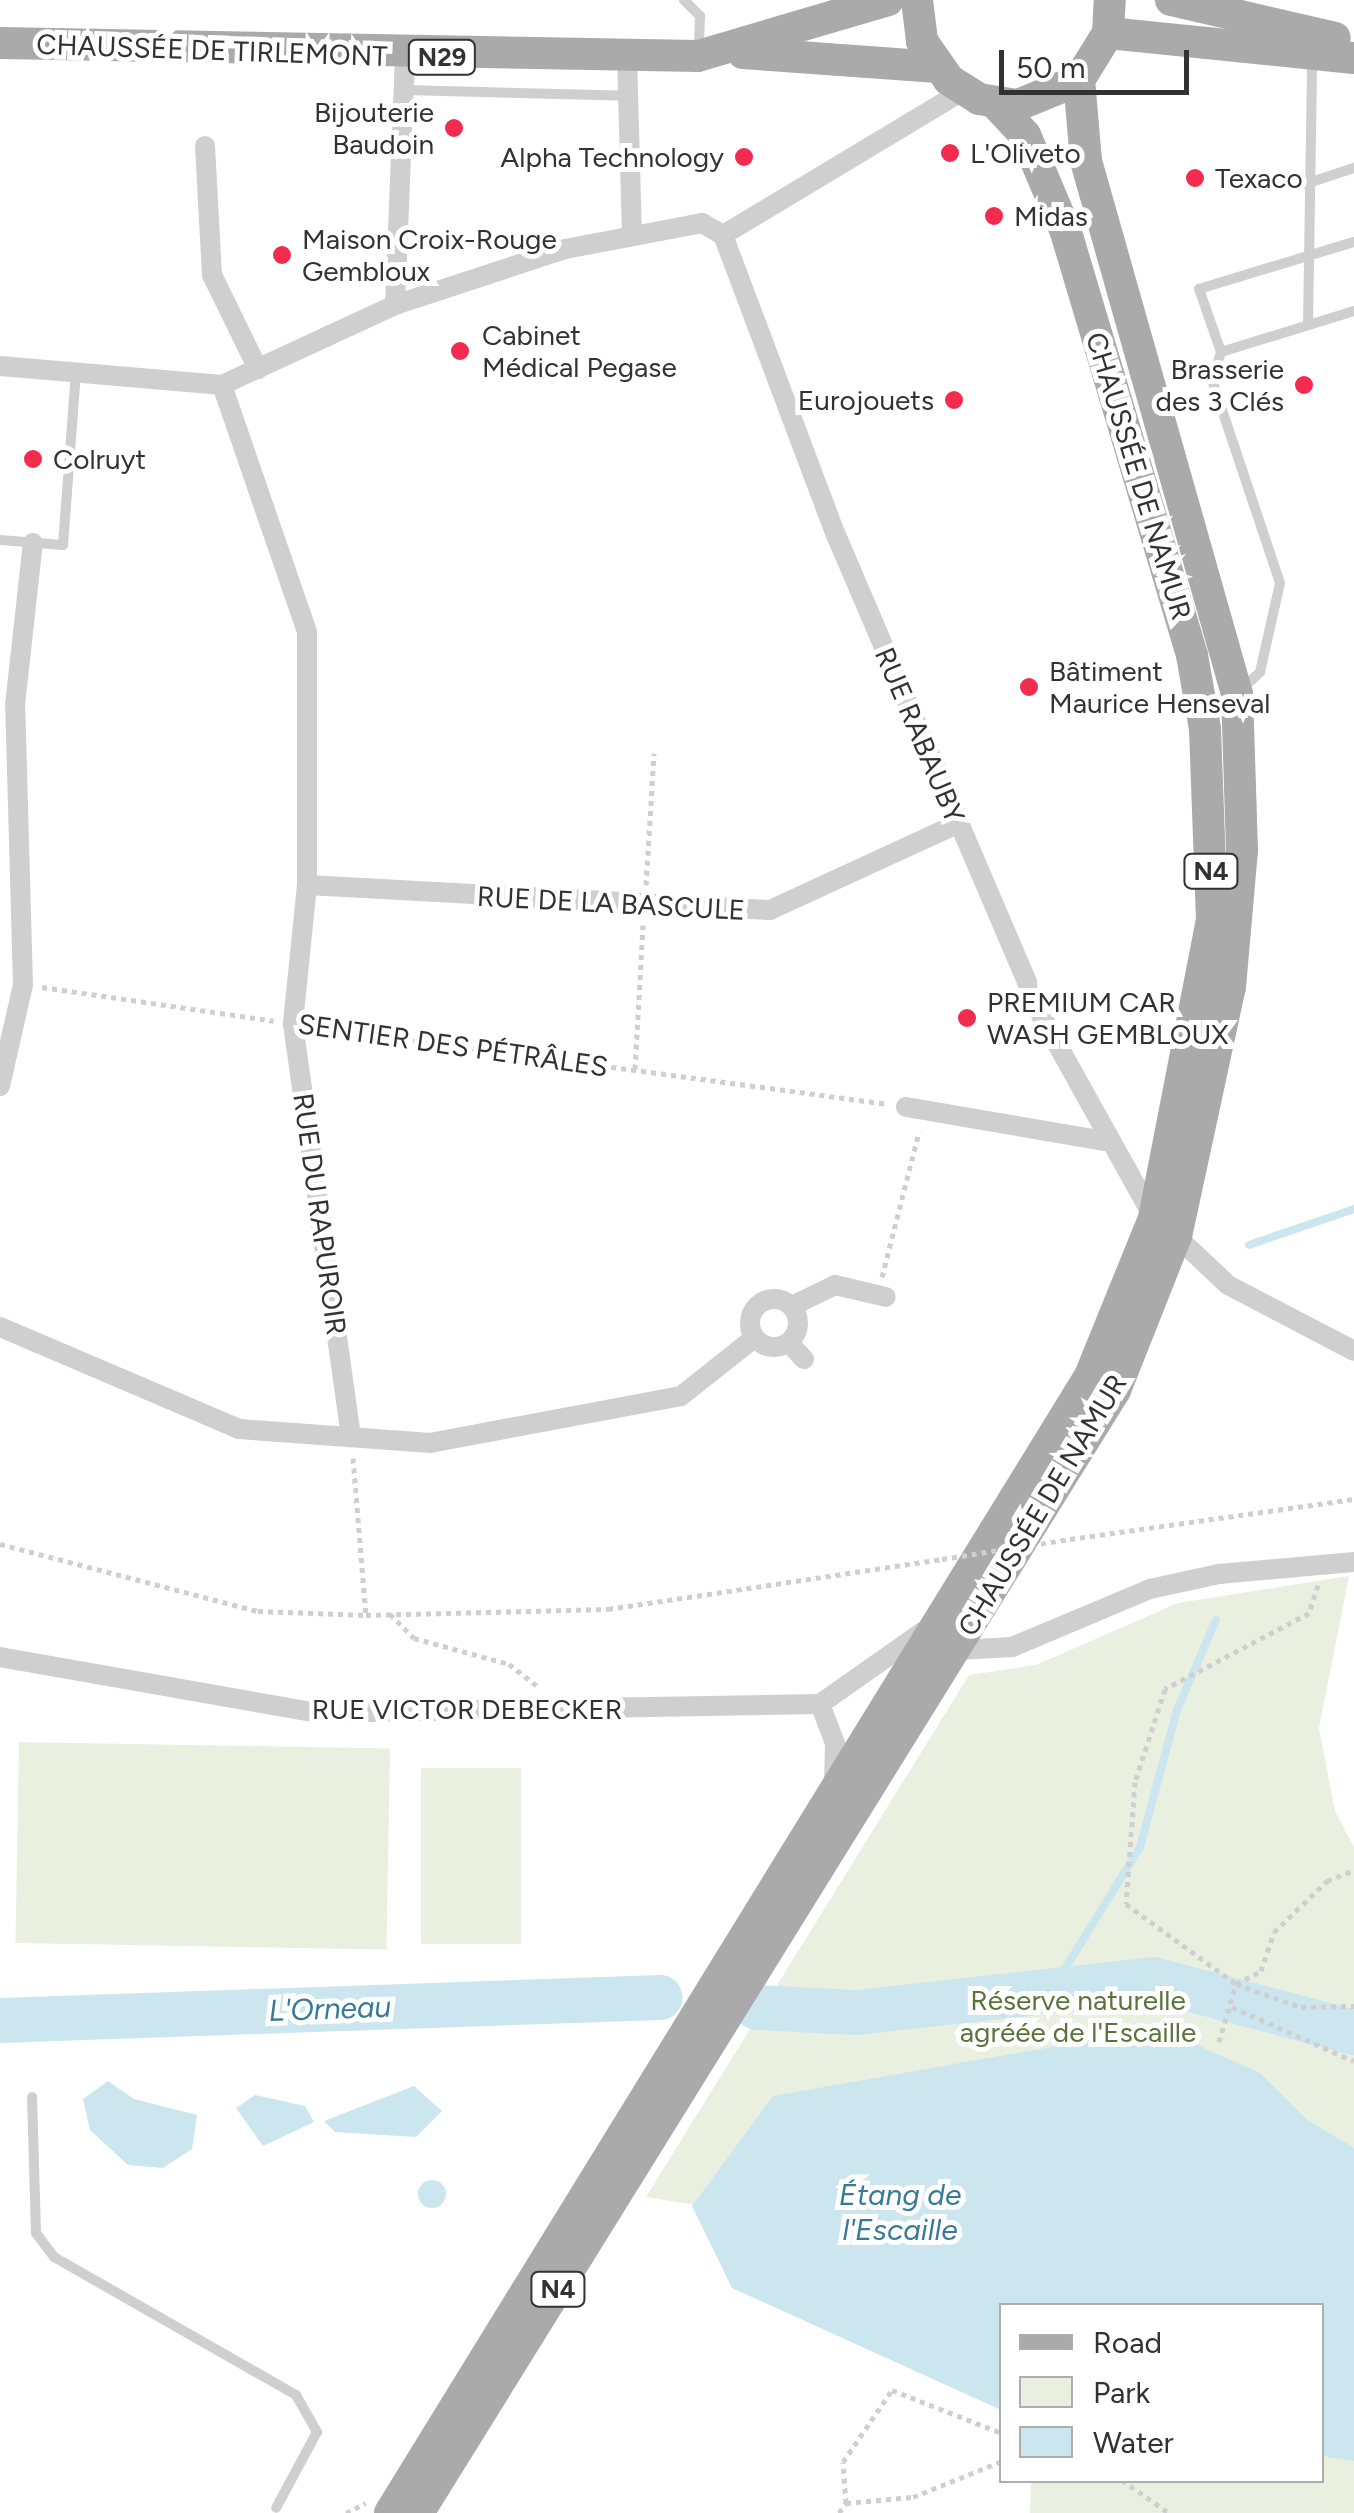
<!DOCTYPE html>
<meta charset="utf-8">
<style>
body{margin:0}
#map{position:relative;width:1354px;height:2513px;overflow:hidden;background:#fff;font-family:Figtree,sans-serif}
div>[style]{position:absolute}
.green>*{inset:0;background:#eaf0e0;transform-origin:0 0}
.water>*{inset:0;background:#cce6f0}
.round{border-radius:50%}
.stream>*{height:8px;margin:-4px;padding:0 4px;transform-origin:4px;border-radius:4px;background:#cce6f0}
.river>*{height:45px;margin:-22.5px;padding:0 22.5px;transform-origin:22.5px;border-radius:22.5px;background:#cce6f0}
.path>*{height:5px;margin-top:-2.5px;transform-origin:0;background:repeating-linear-gradient(90deg,#cfcfcf 0 5px,transparent 0 10px)}
.service>*{height:10px;margin:-5px;padding:0 5px;transform-origin:5px;border-radius:5px;background:#cfcfcf}
.minor>*{height:20px;margin:-10px;padding:0 10px;transform-origin:10px;border-radius:10px;background:#cfcfcf}
.minor>.ring{margin:-10px;padding:0;box-sizing:content-box;background:none;border:20px solid #cfcfcf;border-radius:50%}
.primary>*{height:32px;margin:-16px;padding:0 16px;transform-origin:16px;border-radius:16px;background:#aaa}
.path-bridge>*{height:5px;margin-top:-2.5px;transform-origin:0;background:repeating-linear-gradient(90deg,#cfcfcf 0 5px,transparent 0 10px)}
.dots>*{width:28px;height:28px;translate:-50% -50%;box-sizing:border-box;border:5px solid #fff;border-radius:50%}
span{translate:-50% -50%;white-space:nowrap;text-align:center;line-height:1.15;-webkit-text-stroke:10px #fff;paint-order:stroke}
.shield-label span{padding:2px 8px;background:#fff;border:2px solid;border-radius:8px;-webkit-text-stroke-width:0}
.shield-label{font-size:25px;color:#323232;font-weight:700}
.street-label{font-size:28px;color:#323232}
.poi-label{font-size:28px;color:#323232}
.right{translate:-100% -50%;text-align:right}
.left{translate:0 -50%;text-align:left}
.park-label{font-size:28px;color:#5b733b}
.water-label{font-size:30px;color:#367a96;font-style:italic}
.legend{position:absolute;left:999px;top:2303px;width:325px;height:180px;box-sizing:border-box;background:#fff;border:2px solid #adadad;margin:0;padding:12px 18px;list-style:none;font-size:30px;color:#323232}
.legend li{display:flex;align-items:center;gap:20px;height:50px}
.legend b{width:50px;border:2px solid #adadad}
.scale{position:absolute;left:999px;top:50px;width:190px;height:45px;box-sizing:border-box;border:5px solid #323232;border-top:0;padding-left:12px;font-size:30px;line-height:35px;white-space:nowrap;color:#323232;-webkit-text-stroke:8px #fff;paint-order:stroke}
</style>
<div id="map">
<div class="green">
<i style="clip-path:polygon(1349px 1576px,1319px 1728px,1335px 1811px,1354px 1847px,1354px 2513px,1030px 2513px,1031px 2481px,1322px 2480px,1322px 2306px,646px 2197px,969px 1675px,1036px 1665px,1178px 1603px)"></i>
<i style="left:19px;top:1742px;width:371px;height:201px;rotate:1deg"></i>
<i style="left:421px;top:1768px;width:100px;height:176px"></i>
</div>
<div class="water">
<i style="clip-path:polygon(1159px 2028px,1260px 2073px,1306px 2119px,1354px 2148px,1354px 2461px,1322px 2456px,1322px 2306px,1002px 2306px,1001px 2410px,732px 2288px,692px 2206px,773px 2096px)"></i>
<i style="clip-path:polygon(108px 2081px,134px 2099px,197px 2115px,192px 2149px,163px 2168px,128px 2165px,90px 2130px,83px 2099px)"></i>
<i style="clip-path:polygon(414px 2086px,442px 2111px,416px 2137px,335px 2132px,324px 2121px)"></i>
<i style="clip-path:polygon(255px 2095px,305px 2106px,314px 2122px,263px 2146px,236px 2108px)"></i>
<i class="round" style="left:418px;top:2180px;width:28px;height:28px"></i>
</div>
<div class="stream">
<i style="left:1249px;top:1245px;width:111px;rotate:-18.9deg"></i>
<i style="left:1052px;top:1990px;width:168px;rotate:-58.4deg"></i>
<i style="left:1140px;top:1847px;width:142px;rotate:-74.9deg"></i>
<i style="left:1177px;top:1710px;width:98px;rotate:-66.6deg"></i>
</div>
<div class="river">
<i style="left:756px;top:2007px;width:100px;rotate:2.9deg"></i>
<i style="left:856px;top:2012px;width:299px;rotate:-6.3deg"></i>
<i style="left:1153px;top:1979px;width:208px;rotate:14.8deg"></i>
<i style="left:0;top:2020px;width:660px;rotate:-2deg"></i>
</div>
<div class="path">
<i style="left:646px;top:885px;width:132px;rotate:-86.5deg"></i>
<i style="left:42px;top:987px;width:234px;rotate:8.3deg"></i>
<i style="left:314px;top:1027px;width:579px;rotate:7.64deg"></i>
<i style="left:635px;top:1069px;width:144px;rotate:-86.8deg"></i>
<i style="left:882px;top:1277px;width:150px;rotate:-75.7deg"></i>
<i style="left:353px;top:1458px;width:158px;rotate:85.3deg"></i>
<i style="left:1070px;top:1539px;width:287px;rotate:-8deg"></i>
<i style="left:0;top:1544px;width:267px;rotate:14.6deg"></i>
<i style="left:258px;top:1611px;width:108px;rotate:2.1deg"></i>
<i style="left:366px;top:1615px;width:242px;rotate:-1.4deg"></i>
<i style="left:608px;top:1609px;width:338px;rotate:-8.5deg"></i>
<i style="left:1318px;top:1585px;width:29px;rotate:108deg"></i>
<i style="left:1309px;top:1613px;width:163px;rotate:152.2deg"></i>
<i style="left:1165px;top:1689px;width:98px;rotate:107.9deg"></i>
<i style="left:1135px;top:1782px;width:122px;rotate:94.2deg"></i>
<i style="left:1126px;top:1904px;width:136px;rotate:36deg"></i>
<i style="left:1236px;top:1984px;width:69px;rotate:19.5deg"></i>
<i style="left:1301px;top:2007px;width:53px;rotate:-1.1deg"></i>
<i style="left:390px;top:1614px;width:34px;rotate:45deg"></i>
<i style="left:414px;top:1638px;width:98px;rotate:15.3deg"></i>
<i style="left:509px;top:1664px;width:39px;rotate:38deg"></i>
<i style="left:1236px;top:1984px;width:28px;rotate:-27deg"></i>
<i style="left:1261px;top:1971px;width:41px;rotate:-71.6deg"></i>
<i style="left:1274px;top:1932px;width:74px;rotate:-43.9deg"></i>
<i style="left:1327px;top:1881px;width:29px;rotate:-22deg"></i>
<i style="left:1232px;top:2007px;width:133px;rotate:23.9deg"></i>
<i style="left:1219px;top:2042px;width:60px;rotate:-73.7deg"></i>
<i style="left:1122px;top:2480px;width:57px;rotate:35.1deg"></i>
<i style="left:846px;top:2503px;width:41px;rotate:-94.2deg"></i>
<i style="left:843px;top:2462px;width:87px;rotate:-55.8deg"></i>
<i style="left:892px;top:2390px;width:118px;rotate:21.4deg"></i>
<i style="left:346px;top:2513px;width:22px;rotate:-27deg"></i>
<i style="left:839px;top:2513px;width:12px;rotate:-55deg"></i>
<i style="left:846px;top:2503px;width:67px;rotate:-5.1deg"></i>
<i style="left:913px;top:2497px;width:96px;rotate:-22deg"></i>
</div>
<div class="service">
<i style="left:684px;top:0;width:23px;rotate:45deg"></i>
<i style="left:700px;top:16px;width:34px;rotate:92deg"></i>
<i style="left:404px;top:90px;width:224px;rotate:1.5deg"></i>
<i style="left:1305px;top:184px;width:52px;rotate:-18.1deg"></i>
<i style="left:1308px;top:324px;width:263px;rotate:-89.1deg"></i>
<i style="left:1221px;top:352px;width:67px;rotate:-109.2deg"></i>
<i style="left:1199px;top:289px;width:162px;rotate:-16.9deg"></i>
<i style="left:0;top:540px;width:63px;rotate:4.5deg"></i>
<i style="left:63px;top:545px;width:172px;rotate:-85.7deg"></i>
<i style="left:1242px;top:689px;width:25px;rotate:-43deg"></i>
<i style="left:1260px;top:672px;width:91px;rotate:-77.3deg"></i>
<i style="left:1280px;top:583px;width:214px;rotate:-108.5deg"></i>
<i style="left:1212px;top:380px;width:29px;rotate:-72deg"></i>
<i style="left:1221px;top:352px;width:139px;rotate:-17.1deg"></i>
<i style="left:32px;top:2097px;width:136px;rotate:88.3deg"></i>
<i style="left:36px;top:2233px;width:30px;rotate:53deg"></i>
<i style="left:54px;top:2257px;width:279px;rotate:29.7deg"></i>
<i style="left:296px;top:2395px;width:43px;rotate:60.4deg"></i>
<i style="left:317px;top:2432px;width:86px;rotate:118.3deg"></i>
</div>
<div class="minor">
<i style="left:627px;top:57px;width:179px;rotate:88.4deg"></i>
<i style="left:205px;top:146px;width:129px;rotate:86.9deg"></i>
<i style="left:212px;top:275px;width:105px;rotate:63.9deg"></i>
<i style="left:723px;top:235px;width:321px;rotate:69.4deg"></i>
<i style="left:836px;top:535px;width:524px;rotate:66.86deg"></i>
<i style="left:1042px;top:1017px;width:230px;rotate:60.9deg"></i>
<i style="left:723px;top:235px;width:280px;rotate:-31deg"></i>
<i style="left:395px;top:305px;width:248px;rotate:-87.7deg"></i>
<i style="left:0;top:366px;width:223px;rotate:4.9deg"></i>
<i style="left:222px;top:385px;width:191px;rotate:-24.8deg"></i>
<i style="left:395px;top:305px;width:179px;rotate:-18.2deg"></i>
<i style="left:565px;top:249px;width:139px;rotate:-10.7deg"></i>
<i style="left:702px;top:223px;width:24px;rotate:30deg"></i>
<i style="left:222px;top:385px;width:261px;rotate:71deg"></i>
<i style="left:307px;top:632px;width:253px;rotate:90deg"></i>
<i style="left:307px;top:885px;width:140px;rotate:95.8deg"></i>
<i style="left:293px;top:1024px;width:416px;rotate:82deg"></i>
<i style="left:307px;top:885px;width:464px;rotate:3.1deg"></i>
<i style="left:770px;top:910px;width:206px;rotate:-24.7deg"></i>
<i style="left:0;top:1086px;width:104px;rotate:-77.2deg"></i>
<i style="left:23px;top:985px;width:280px;rotate:-91.6deg"></i>
<i style="left:15px;top:705px;width:163px;rotate:-83.7deg"></i>
<i style="left:906px;top:1107px;width:202px;rotate:9.7deg"></i>
<i style="left:1176px;top:1236px;width:71px;rotate:43.3deg"></i>
<i style="left:1228px;top:1285px;width:142px;rotate:27.6deg"></i>
<i class="ring" style="left:750px;top:1299px;width:28px;height:28px"></i>
<i style="left:792px;top:1306px;width:48px;rotate:-26deg"></i>
<i style="left:835px;top:1285px;width:52px;rotate:13.2deg"></i>
<i style="left:0;top:1327px;width:260px;rotate:23.1deg"></i>
<i style="left:239px;top:1429px;width:192px;rotate:4.2deg"></i>
<i style="left:430px;top:1443px;width:255px;rotate:-10.6deg"></i>
<i style="left:681px;top:1396px;width:92px;rotate:-38.4deg"></i>
<i style="left:789px;top:1343px;width:22px;rotate:47deg"></i>
<i style="left:956px;top:1650px;width:56px;rotate:-3.1deg"></i>
<i style="left:1012px;top:1647px;width:150px;rotate:-22.8deg"></i>
<i style="left:1150px;top:1589px;width:71px;rotate:-12.3deg"></i>
<i style="left:1219px;top:1574px;width:136px;rotate:-5.1deg"></i>
<i style="left:0;top:1657px;width:324px;rotate:10deg"></i>
<i style="left:319px;top:1713px;width:501px;rotate:-1.03deg"></i>
<i style="left:820px;top:1704px;width:127px;rotate:-35.1deg"></i>
<i style="left:820px;top:1704px;width:42px;rotate:69deg"></i>
<i style="left:835px;top:1743px;width:41px;rotate:91.4deg"></i>
</div>
<div class="primary">
<i style="left:917px;top:0;width:41px;rotate:83deg"></i>
<i style="left:922px;top:41px;width:47px;rotate:55.3deg"></i>
<i style="left:949px;top:80px;width:36px;rotate:32deg"></i>
<i style="left:979px;top:99px;width:39px;rotate:9deg"></i>
<i style="left:1018px;top:105px;width:66px;rotate:-22.3deg"></i>
<i style="left:1079px;top:80px;width:55px;rotate:-58.3deg"></i>
<i style="left:1108px;top:33px;width:33px;rotate:-87deg"></i>
<i style="left:1171px;top:0;width:168px;rotate:13deg"></i>
<i style="left:1108px;top:33px;width:247px;rotate:5.8deg"></i>
<i style="left:0;top:43px;width:698px;rotate:1.07deg"></i>
<i style="left:698px;top:56px;width:198px;rotate:-16.4deg"></i>
<i style="left:743px;top:53px;width:195px;rotate:4.1deg"></i>
<i style="left:390px;top:2513px;width:1335px;rotate:-58.38deg"></i>
<i style="left:1090px;top:1376px;width:170px;rotate:-67.9deg"></i>
<i style="left:1154px;top:1218px;width:304px;rotate:-79deg"></i>
<i style="left:1212px;top:920px;width:191px;rotate:-92.1deg"></i>
<i style="left:1205px;top:729px;width:75px;rotate:-100deg"></i>
<i style="left:1192px;top:655px;width:441px;rotate:-106.6deg"></i>
<i style="left:1066px;top:232px;width:105px;rotate:-112.9deg"></i>
<i style="left:1025px;top:135px;width:42px;rotate:-133.1deg"></i>
<i style="left:418px;top:2513px;width:1322px;rotate:-58.17deg"></i>
<i style="left:1115px;top:1390px;width:166px;rotate:-68.4deg"></i>
<i style="left:1176px;top:1236px;width:255px;rotate:-77.8deg"></i>
<i style="left:1230px;top:987px;width:137px;rotate:-85deg"></i>
<i style="left:1242px;top:851px;width:157px;rotate:-91.8deg"></i>
<i style="left:1237px;top:694px;width:554px;rotate:-105.82deg"></i>
<i style="left:1086px;top:161px;width:81px;rotate:-94.9deg"></i>
</div>
<div class="path-bridge">
<i style="left:942px;top:1559px;width:130px;rotate:-8.9deg"></i>
</div>
<div class="dots">
<i style="left:454px;top:128px;background:#f32b4f"></i>
<i style="left:950px;top:153px;background:#f32b4f"></i>
<i style="left:744px;top:157px;background:#f32b4f"></i>
<i style="left:1195px;top:178px;background:#f32b4f"></i>
<i style="left:994px;top:216px;background:#f32b4f"></i>
<i style="left:282px;top:255px;background:#f32b4f"></i>
<i style="left:460px;top:351px;background:#f32b4f"></i>
<i style="left:1304px;top:385px;background:#f32b4f"></i>
<i style="left:954px;top:400px;background:#f32b4f"></i>
<i style="left:33px;top:459px;background:#f32b4f"></i>
<i style="left:1029px;top:687px;background:#f32b4f"></i>
<i style="left:967px;top:1018px;background:#f32b4f"></i>
</div>
<div class="shield-label">
<span style="left:442px;top:57px">N29</span>
<span style="left:1211px;top:871px">N4</span>
<span style="left:558px;top:2289px">N4</span>
</div>
<div class="street-label">
<span style="left:212px;top:50px;rotate:2deg">CHAUSSÉE DE TIRLEMONT</span>
<span style="left:1139px;top:476px;rotate:73deg">CHAUSSÉE DE NAMUR</span>
<span style="left:920px;top:735px;rotate:67deg">RUE RABAUBY</span>
<span style="left:611px;top:903px;rotate:3deg">RUE DE LA BASCULE</span>
<span style="left:453px;top:1045px;rotate:8deg">SENTIER DES PÉTRÂLES</span>
<span style="left:320px;top:1214px;rotate:82deg">RUE DU RAPUROIR</span>
<span style="left:1042px;top:1505px;rotate:-59deg">CHAUSSÉE DE NAMUR</span>
<span style="left:467px;top:1709px">RUE VICTOR DEBECKER</span>
</div>
<div class="poi-label">
<span class="right" style="left:434px;top:128px">Bijouterie<br>Baudoin</span>
<span class="left" style="left:970px;top:153px">L'Oliveto</span>
<span class="right" style="left:724px;top:157px">Alpha Technology</span>
<span class="left" style="left:1215px;top:178px">Texaco</span>
<span class="left" style="left:1014px;top:216px">Midas</span>
<span class="left" style="left:302px;top:255px">Maison Croix-Rouge<br>Gembloux</span>
<span class="left" style="left:482px;top:351px">Cabinet<br>Médical Pegase</span>
<span class="right" style="left:1284px;top:385px">Brasserie<br>des 3 Clés</span>
<span class="right" style="left:934px;top:400px">Eurojouets</span>
<span class="left" style="left:53px;top:459px">Colruyt</span>
<span class="left" style="left:1049px;top:687px">Bâtiment<br>Maurice Henseval</span>
<span class="left" style="left:987px;top:1018px">PREMIUM CAR<br>WASH GEMBLOUX</span>
</div>
<div class="park-label">
<span style="left:1078px;top:2016px">Réserve naturelle<br>agréée de l'Escaille</span>
</div>
<div class="water-label">
<span style="left:330px;top:2009px;rotate:-2deg">L'Orneau</span>
<span style="left:900px;top:2212px">Étang de<br>l'Escaille</span>
</div>
<ul class="legend">
<li><b style="height:12px;background:#aaa"></b>Road</li>
<li><b style="height:28px;background:#eaf0e0"></b>Park</li>
<li><b style="height:28px;background:#cce6f0"></b>Water</li>
</ul>
<div class="scale">50 m</div>
</div>
